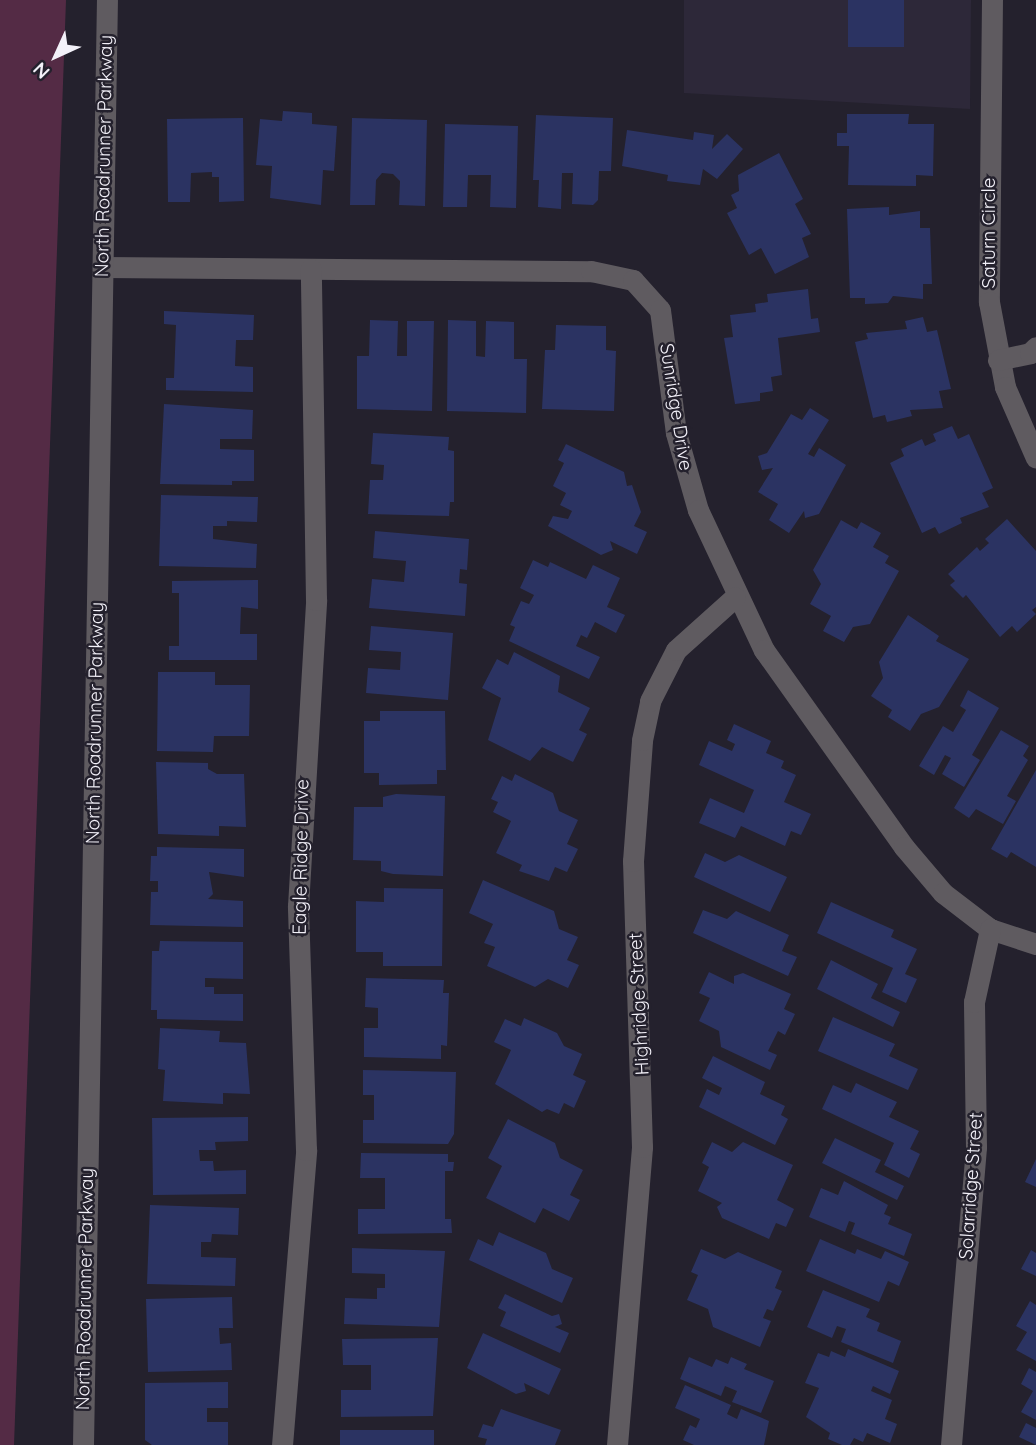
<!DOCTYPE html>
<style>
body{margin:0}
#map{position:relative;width:1036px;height:1445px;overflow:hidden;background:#24212d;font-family:Quicksand,sans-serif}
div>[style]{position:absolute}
.built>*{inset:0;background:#2d2839}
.green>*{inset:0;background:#542b45}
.building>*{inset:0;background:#2b3362;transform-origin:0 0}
.minor>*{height:21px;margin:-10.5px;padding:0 10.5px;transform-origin:10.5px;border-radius:10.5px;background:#5f5b60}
span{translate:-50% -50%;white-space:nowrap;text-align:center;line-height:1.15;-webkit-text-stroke:5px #24212d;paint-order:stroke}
.street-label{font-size:19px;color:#f3f1f9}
.north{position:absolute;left:21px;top:21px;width:70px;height:70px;-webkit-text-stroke:5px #24212d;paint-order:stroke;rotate:225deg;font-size:19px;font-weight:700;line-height:28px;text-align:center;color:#f3f1f9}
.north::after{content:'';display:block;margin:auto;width:24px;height:32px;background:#f3f1f9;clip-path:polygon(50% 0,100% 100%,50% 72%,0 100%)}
</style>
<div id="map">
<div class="built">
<i style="clip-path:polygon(684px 0,971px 0,970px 109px,684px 93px)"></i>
</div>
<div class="green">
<i style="clip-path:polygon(0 0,66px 0,14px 1445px,0 1445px)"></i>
</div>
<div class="building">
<i style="left:848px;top:0;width:56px;height:47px"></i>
<i style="clip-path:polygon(283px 111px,312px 113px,312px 124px,337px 126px,334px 171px,323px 170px,321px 205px,270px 198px,272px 166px,256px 165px,260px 119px,282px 121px)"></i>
<i style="clip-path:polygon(847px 114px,909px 114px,908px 124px,934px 124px,933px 176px,916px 175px,916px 186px,848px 185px,849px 146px,837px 146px,837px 133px,847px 133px)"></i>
<i style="clip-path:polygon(536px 115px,613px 118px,611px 171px,599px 171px,598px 200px,593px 205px,572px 204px,573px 173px,562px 173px,561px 209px,538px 207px,539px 180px,533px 180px)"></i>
<i style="clip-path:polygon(243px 118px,244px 201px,219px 202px,219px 177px,212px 177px,212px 172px,191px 173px,190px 202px,168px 202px,167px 119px)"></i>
<i style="clip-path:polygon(352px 118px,427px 120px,425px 206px,399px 205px,400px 181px,393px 174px,382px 173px,376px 180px,375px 205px,350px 205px)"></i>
<i style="clip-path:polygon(445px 124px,518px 126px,516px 208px,490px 207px,491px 175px,468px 175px,467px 207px,443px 207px)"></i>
<i style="clip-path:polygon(627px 130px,693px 140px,694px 132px,714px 135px,712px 149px,727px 134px,743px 149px,717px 179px,703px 169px,700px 185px,667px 181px,668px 175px,622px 166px)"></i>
<i style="clip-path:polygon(779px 153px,803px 199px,795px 204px,811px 234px,802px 238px,809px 257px,775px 274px,761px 248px,749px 255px,727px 213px,737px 208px,731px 195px,739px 191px,738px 175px)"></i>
<i style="clip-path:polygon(889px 207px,889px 215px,920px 211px,920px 228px,930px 228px,932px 284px,923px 284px,923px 299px,893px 296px,888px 303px,865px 304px,865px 298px,850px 298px,847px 209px)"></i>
<i style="clip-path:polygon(808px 289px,811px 319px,818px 318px,820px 332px,778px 338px,782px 375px,771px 377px,773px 391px,760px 393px,760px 401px,735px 404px,724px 338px,733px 337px,730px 315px,756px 312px,755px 304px,768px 302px,767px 294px)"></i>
<i style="clip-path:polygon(164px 311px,254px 315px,253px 340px,236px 340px,235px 366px,253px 367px,253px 392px,166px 390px,166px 378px,174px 378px,176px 325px,164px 324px)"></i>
<i style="clip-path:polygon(923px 317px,927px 332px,937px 330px,951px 389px,939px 391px,943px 408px,910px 410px,912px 416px,887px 422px,885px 415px,873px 418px,855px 342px,868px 339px,866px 333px,907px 329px,905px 321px)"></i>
<i style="clip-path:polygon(370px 320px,398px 321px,397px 356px,407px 356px,407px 321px,434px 321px,432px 411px,357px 409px,357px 356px,369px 356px)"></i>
<i style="clip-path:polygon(448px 320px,476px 321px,476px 356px,485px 357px,486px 321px,514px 322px,514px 359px,527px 359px,526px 413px,447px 411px)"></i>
<i style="clip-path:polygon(556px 325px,606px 326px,606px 350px,616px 351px,614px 411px,542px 409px,545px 350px,555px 350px)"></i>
<i style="clip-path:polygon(164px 404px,253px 410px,252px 439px,220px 439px,220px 449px,254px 450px,254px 481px,232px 481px,232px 485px,160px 484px)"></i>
<i style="clip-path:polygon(810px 408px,829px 420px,808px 454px,814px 457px,819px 448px,846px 465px,819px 514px,805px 518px,804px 511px,789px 533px,769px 520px,778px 504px,758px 492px,773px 468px,762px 470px,758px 456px,767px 453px,791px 414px,802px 420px)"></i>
<i style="clip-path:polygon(952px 426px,958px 439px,969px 434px,993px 488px,982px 493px,989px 507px,960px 518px,962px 523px,939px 534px,935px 527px,922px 533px,890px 463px,904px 456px,901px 449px,922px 439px,925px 446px,936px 441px,933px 434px)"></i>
<i style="clip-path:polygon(373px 433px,449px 437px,448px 450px,454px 451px,454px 502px,450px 502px,449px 516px,368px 514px,370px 480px,383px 480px,384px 465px,371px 464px)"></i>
<i style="clip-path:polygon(566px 444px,624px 472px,627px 486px,632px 485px,641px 512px,634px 526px,647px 532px,637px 554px,610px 541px,613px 550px,601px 555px,548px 526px,553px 516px,568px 519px,572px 511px,560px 505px,566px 493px,553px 486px,564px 463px,558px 460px)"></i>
<i style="clip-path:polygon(161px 495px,258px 497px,257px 522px,227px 521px,227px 526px,213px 526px,213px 539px,257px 544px,256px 568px,159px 566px)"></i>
<i style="clip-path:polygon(1007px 519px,1036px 551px,1036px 607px,1032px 610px,1036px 614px,1017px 632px,1012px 626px,1000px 637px,966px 595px,963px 598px,950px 585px,955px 581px,948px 574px,977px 547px,980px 551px,989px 543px,985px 539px)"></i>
<i style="clip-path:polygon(841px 520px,857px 529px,861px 522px,881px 533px,873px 547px,889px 556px,885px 563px,899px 571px,870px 624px,853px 627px,844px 642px,823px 631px,831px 616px,810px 604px,821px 584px,813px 570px)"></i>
<i style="clip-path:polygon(375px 531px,469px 539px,467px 570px,460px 569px,459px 583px,467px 584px,465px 616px,369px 608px,372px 579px,404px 582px,406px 561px,373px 558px)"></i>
<i style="clip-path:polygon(533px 560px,548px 567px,550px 562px,586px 579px,593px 565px,620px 578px,607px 607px,625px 615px,616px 633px,595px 622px,587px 638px,581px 635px,576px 646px,600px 657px,589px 679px,509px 641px,515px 627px,510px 625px,521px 601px,529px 604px,534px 595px,520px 588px)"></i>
<i style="clip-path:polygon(258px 580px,258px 609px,241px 607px,240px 634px,257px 634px,257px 660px,169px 660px,169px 646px,179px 646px,179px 593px,172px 593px,172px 581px)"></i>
<i style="clip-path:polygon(908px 615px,939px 636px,936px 641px,969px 659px,939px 707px,921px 714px,910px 731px,888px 717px,892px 710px,871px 696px,883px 678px,879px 662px)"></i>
<i style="clip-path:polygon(371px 626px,453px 633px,448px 700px,366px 693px,368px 668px,400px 670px,401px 652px,369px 650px)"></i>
<i style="clip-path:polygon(514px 652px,560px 676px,558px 692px,590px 708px,579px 730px,587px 734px,573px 762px,542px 747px,530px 761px,488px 740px,501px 698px,482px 688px,497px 659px,508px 665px)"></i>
<i style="clip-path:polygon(158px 672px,215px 672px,215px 685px,250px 685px,249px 736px,214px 736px,213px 752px,157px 751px)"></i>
<i style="clip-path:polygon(968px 690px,999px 708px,972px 755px,980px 760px,964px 787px,942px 774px,951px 758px,945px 755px,934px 775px,919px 766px,943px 726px,953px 732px,966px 710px,960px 706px)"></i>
<i style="clip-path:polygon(380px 711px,445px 711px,446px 770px,437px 770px,437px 784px,379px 785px,379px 773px,364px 773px,364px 721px,380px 721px)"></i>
<i style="clip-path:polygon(734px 724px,771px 741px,766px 753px,784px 761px,781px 768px,796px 775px,784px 802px,811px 814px,801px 835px,791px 831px,785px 846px,741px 826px,735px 838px,699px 823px,710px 798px,744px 813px,754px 790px,699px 765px,709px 741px,732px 751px,735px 744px,727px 740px)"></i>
<i style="clip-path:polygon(1001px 730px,1029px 746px,1023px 756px,1028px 760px,1007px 796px,1016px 801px,1003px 824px,976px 809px,969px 818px,954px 808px)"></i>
<i style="clip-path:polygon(156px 762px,208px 763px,208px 769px,217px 774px,244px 774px,246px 827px,219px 826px,219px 836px,158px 834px)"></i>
<i style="clip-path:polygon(1036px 770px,1036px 867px,1011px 852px,1007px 858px,991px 849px)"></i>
<i style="clip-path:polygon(515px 774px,553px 793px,559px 811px,578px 820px,567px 844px,578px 849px,567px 872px,555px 867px,549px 881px,519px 871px,522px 865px,496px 853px,511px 821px,493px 812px,498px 802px,491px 799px,502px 776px,512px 781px)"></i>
<i style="clip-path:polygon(396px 794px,445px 796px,443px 876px,393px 874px,381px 871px,381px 861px,353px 860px,354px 807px,383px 807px,383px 797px)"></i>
<i style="clip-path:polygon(157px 847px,244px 849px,244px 877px,209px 872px,213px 894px,208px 899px,243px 901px,243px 927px,150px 925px,151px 892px,158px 892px,158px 881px,150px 881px,151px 856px,157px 856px)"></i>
<i style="clip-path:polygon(705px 853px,725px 862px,739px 855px,787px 877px,770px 912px,694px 877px)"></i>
<i style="clip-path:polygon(483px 880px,554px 911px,559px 929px,578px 937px,567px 960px,579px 965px,568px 988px,548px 979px,535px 987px,487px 966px,495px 947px,484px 943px,493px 924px,469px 913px)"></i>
<i style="clip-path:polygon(384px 888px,443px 889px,442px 966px,383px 966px,383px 952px,356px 952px,356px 901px,384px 902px)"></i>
<i style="clip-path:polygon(831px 902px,894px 930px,891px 937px,917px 949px,905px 974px,917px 979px,906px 1003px,882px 992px,893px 968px,817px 933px)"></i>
<i style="clip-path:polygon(703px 910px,727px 919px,736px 911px,789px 935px,782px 951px,797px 957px,788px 976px,693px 933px)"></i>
<i style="clip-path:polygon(160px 941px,243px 942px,243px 979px,205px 978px,205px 987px,214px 987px,214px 994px,243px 994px,243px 1021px,157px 1019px,157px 1010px,151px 1010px,152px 951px,159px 951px)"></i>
<i style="clip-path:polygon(831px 960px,878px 984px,871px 998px,900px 1012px,893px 1027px,817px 989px)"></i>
<i style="clip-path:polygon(709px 972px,734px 984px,734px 976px,743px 973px,791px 994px,784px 1009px,795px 1014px,785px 1035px,778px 1031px,768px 1051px,777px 1055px,770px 1070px,721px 1047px,719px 1031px,699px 1021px,710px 998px,699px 993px)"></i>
<i style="clip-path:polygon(366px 978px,444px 980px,443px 993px,449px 993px,447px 1046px,441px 1045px,441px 1059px,364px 1057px,364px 1028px,378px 1028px,378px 1008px,365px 1007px)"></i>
<i style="clip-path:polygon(833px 1017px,895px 1044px,889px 1056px,918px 1069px,908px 1090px,818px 1051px)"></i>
<i style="clip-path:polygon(524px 1018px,557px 1033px,564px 1046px,582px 1054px,573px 1075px,586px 1081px,574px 1108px,564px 1103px,559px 1114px,547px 1109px,542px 1112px,495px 1084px,511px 1050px,494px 1042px,505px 1019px,521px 1026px)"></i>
<i style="clip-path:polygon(160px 1028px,220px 1031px,219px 1042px,246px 1043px,250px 1094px,223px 1093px,223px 1104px,163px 1101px,165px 1070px,158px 1069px)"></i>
<i style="clip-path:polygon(713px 1056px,765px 1082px,760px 1094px,785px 1106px,781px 1115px,788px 1119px,775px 1145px,699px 1107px,707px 1089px,719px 1095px,722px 1088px,702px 1078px)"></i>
<i style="clip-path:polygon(363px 1070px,456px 1072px,454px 1134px,448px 1144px,363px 1143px,363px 1120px,374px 1120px,374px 1095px,363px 1095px)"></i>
<i style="clip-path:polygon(856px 1083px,897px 1102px,889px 1117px,919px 1131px,910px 1149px,920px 1154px,909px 1178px,884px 1165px,894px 1143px,822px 1109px,833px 1085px,851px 1093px)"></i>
<i style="clip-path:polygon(248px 1117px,248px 1141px,215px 1142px,216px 1150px,199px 1150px,200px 1161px,213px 1161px,214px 1171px,246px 1170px,246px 1194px,153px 1195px,152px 1118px)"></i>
<i style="clip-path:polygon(508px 1119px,555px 1143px,560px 1158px,583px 1170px,570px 1195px,580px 1200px,569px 1221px,543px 1208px,535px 1223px,486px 1198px,502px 1166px,488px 1158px)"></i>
<i style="clip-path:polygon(835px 1138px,881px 1160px,875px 1172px,904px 1186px,897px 1200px,822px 1163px)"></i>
<i style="clip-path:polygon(712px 1142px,732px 1152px,743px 1142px,793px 1165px,777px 1200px,794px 1209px,786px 1227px,776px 1223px,769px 1239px,722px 1218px,717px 1207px,722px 1203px,698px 1191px,709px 1167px,702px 1163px)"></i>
<i style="clip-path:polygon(361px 1153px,448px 1154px,448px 1162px,454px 1162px,453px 1171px,445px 1171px,445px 1219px,451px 1219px,452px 1233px,358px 1234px,358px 1209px,385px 1209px,385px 1178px,360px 1178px)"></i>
<i style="clip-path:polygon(1036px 1159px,1036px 1187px,1025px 1182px)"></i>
<i style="clip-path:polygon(844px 1181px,888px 1205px,884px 1214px,891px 1217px,888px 1224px,912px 1234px,904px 1256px,851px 1234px,855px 1223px,849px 1221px,845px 1232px,809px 1217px,821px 1188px,838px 1195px)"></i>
<i style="clip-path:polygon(150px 1205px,239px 1208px,238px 1235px,212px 1234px,211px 1242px,201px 1242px,201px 1257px,236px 1258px,235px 1286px,147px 1284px)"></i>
<i style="clip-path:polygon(499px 1232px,546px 1253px,552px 1269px,573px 1278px,562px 1303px,469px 1260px,478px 1239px,493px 1246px)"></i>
<i style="clip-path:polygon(820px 1239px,855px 1254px,857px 1249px,881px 1259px,885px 1251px,909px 1262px,899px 1286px,888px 1281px,879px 1302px,806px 1271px)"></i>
<i style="clip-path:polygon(352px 1248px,445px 1251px,439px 1327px,344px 1324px,345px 1298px,377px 1299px,377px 1288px,385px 1288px,385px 1274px,352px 1273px)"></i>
<i style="clip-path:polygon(701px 1249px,725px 1259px,738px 1252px,782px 1271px,775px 1288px,782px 1291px,773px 1311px,767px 1309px,763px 1318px,771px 1321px,760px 1347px,713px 1327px,708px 1309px,687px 1300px,698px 1275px,691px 1272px)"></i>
<i style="clip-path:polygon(1031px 1250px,1036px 1253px,1036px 1276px,1021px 1269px)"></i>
<i style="clip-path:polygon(823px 1290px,870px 1309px,866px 1317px,880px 1323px,877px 1331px,901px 1341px,893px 1363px,841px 1342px,846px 1329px,837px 1326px,832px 1338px,807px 1327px)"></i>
<i style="clip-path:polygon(505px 1294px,552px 1316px,559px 1314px,562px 1324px,555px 1327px,569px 1333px,560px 1353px,500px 1326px,506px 1312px,498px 1308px)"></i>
<i style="clip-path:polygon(232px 1297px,233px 1328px,219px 1328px,220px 1344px,231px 1343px,232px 1370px,148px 1372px,146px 1299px)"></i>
<i style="clip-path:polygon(1030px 1301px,1036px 1305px,1036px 1361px,1016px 1350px,1027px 1332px,1016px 1326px)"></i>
<i style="clip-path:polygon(483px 1333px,561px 1369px,549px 1395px,524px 1383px,526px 1391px,516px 1394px,467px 1368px)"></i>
<i style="clip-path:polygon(438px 1338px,433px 1416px,341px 1417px,341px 1390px,371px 1390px,371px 1365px,343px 1365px,342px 1339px)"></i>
<i style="clip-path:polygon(848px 1349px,899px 1371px,890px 1394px,873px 1386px,871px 1391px,892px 1400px,885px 1419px,897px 1424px,890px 1443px,867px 1433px,863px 1442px,854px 1438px,850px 1445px,842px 1445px,828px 1439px,830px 1433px,806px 1417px,819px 1388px,805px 1383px,818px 1353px,829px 1357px,831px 1351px,845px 1357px)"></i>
<i style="clip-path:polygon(689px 1357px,712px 1367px,716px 1359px,728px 1364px,731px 1357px,747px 1364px,744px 1369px,774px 1381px,761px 1413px,732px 1402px,737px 1391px,725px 1386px,721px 1396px,680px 1379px)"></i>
<i style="clip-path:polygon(1029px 1368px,1036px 1372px,1036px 1420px,1021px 1412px,1033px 1391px,1021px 1384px)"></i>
<i style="clip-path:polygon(228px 1382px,228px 1408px,207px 1408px,207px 1422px,228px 1422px,228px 1445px,152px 1445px,145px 1440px,145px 1383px)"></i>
<i style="clip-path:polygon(685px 1385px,731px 1405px,727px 1414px,737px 1419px,741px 1409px,769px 1421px,764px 1445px,694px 1445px,683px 1440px,690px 1425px,696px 1428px,700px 1419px,675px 1408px)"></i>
<i style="clip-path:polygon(501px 1409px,561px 1430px,555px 1445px,485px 1445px,487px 1439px,478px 1437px,483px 1424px,493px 1427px)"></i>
<i style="clip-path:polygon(1026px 1423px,1036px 1428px,1036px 1445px,1019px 1437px)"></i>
<i style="left:340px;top:1430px;width:94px;height:15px"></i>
</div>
<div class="minor">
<i style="left:992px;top:0;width:302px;rotate:90.6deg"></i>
<i style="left:989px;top:302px;width:86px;rotate:79.3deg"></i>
<i style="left:1005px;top:387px;width:77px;rotate:66.4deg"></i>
<i style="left:103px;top:267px;width:488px;rotate:0.5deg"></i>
<i style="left:591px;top:271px;width:43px;rotate:12.1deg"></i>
<i style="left:633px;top:280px;width:40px;rotate:48deg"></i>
<i style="left:660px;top:310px;width:124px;rotate:82.6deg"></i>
<i style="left:676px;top:433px;width:80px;rotate:74.1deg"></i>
<i style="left:698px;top:510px;width:155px;rotate:64.8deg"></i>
<i style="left:764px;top:650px;width:242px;rotate:54.6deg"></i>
<i style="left:904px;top:847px;width:60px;rotate:49.7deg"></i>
<i style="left:943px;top:893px;width:59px;rotate:37.5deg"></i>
<i style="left:990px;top:929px;width:48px;rotate:18.1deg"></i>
<i style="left:998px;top:360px;width:33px;rotate:-12deg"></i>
<i style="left:1030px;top:353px;width:8px;rotate:-45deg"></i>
<i style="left:83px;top:1445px;width:1445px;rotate:-89.05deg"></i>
<i style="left:282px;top:1445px;width:296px;rotate:-85.3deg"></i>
<i style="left:306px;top:1150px;width:244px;rotate:-91.9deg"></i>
<i style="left:298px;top:906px;width:307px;rotate:-86.6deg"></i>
<i style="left:316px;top:600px;width:331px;rotate:-90.9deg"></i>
<i style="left:617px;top:1445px;width:299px;rotate:-85.2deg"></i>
<i style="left:642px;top:1147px;width:286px;rotate:-91.8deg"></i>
<i style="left:633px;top:861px;width:121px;rotate:-85.7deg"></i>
<i style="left:642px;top:740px;width:40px;rotate:-78deg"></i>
<i style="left:650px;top:701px;width:57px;rotate:-63deg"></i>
<i style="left:676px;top:650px;width:79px;rotate:-41.9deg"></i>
<i style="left:951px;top:1445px;width:299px;rotate:-85.2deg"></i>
<i style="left:976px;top:1147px;width:145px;rotate:-90.8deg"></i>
<i style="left:974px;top:1002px;width:75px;rotate:-77.6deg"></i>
</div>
<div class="street-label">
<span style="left:104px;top:156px;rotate:-89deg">North Roadrunner Parkway</span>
<span style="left:989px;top:233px;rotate:-90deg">Saturn Circle</span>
<span style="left:676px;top:407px;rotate:81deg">Sunridge Drive</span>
<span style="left:95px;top:723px;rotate:-89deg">North Roadrunner Parkway</span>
<span style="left:301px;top:857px;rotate:-89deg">Eagle Ridge Drive</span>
<span style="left:639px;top:1004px;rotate:-93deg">Highridge Street</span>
<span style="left:971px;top:1186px;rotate:-86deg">Solarridge Street</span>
<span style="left:85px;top:1289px;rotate:-89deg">North Roadrunner Parkway</span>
</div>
<div class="north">N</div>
</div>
